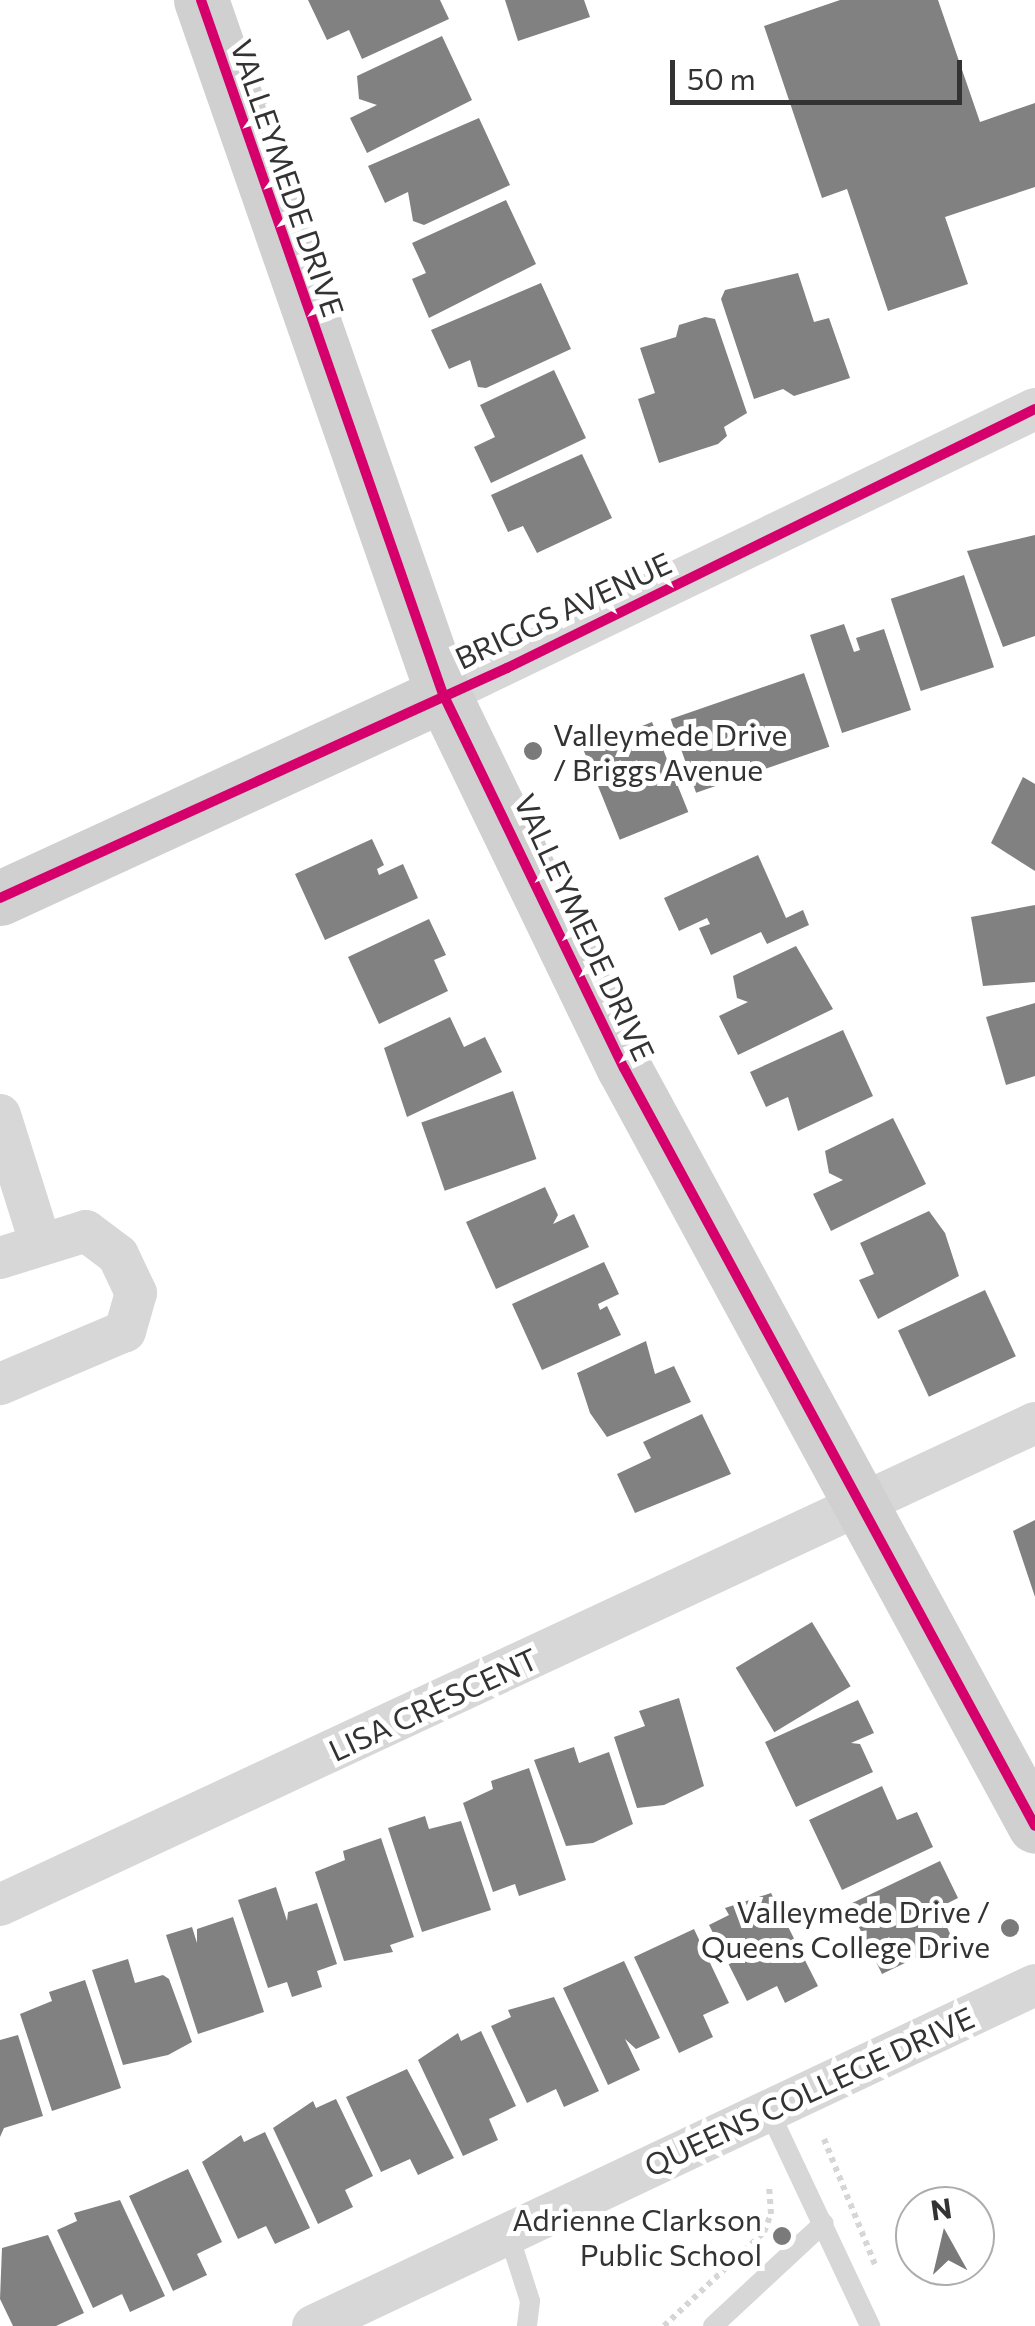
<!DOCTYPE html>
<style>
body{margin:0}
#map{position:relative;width:1035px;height:2326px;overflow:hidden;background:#fff;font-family:Commissioner,sans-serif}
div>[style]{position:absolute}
.building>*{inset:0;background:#818181;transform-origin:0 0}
.path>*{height:6px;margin-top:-3px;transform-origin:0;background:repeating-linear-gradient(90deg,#d6d6d6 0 5px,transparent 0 10px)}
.lane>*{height:20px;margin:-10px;padding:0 10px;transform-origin:10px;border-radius:10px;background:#d7d7d7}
.street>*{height:42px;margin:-21px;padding:0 21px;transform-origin:21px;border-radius:21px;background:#d7d7d7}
.secondary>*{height:55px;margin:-27.5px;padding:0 27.5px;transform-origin:27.5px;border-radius:27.5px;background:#d0d0d0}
.cycleway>*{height:10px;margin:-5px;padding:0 5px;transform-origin:5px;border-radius:5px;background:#d6006c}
.dots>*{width:28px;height:28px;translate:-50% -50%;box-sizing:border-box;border:5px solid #fff;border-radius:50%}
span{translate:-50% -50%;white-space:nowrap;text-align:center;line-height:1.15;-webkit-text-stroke:10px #fff;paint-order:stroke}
.street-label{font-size:30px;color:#333}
.poi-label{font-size:30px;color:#333}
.left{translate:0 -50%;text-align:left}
.right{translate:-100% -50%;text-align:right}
.north{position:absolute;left:895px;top:2186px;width:100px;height:100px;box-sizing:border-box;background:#fff;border:2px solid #adadad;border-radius:50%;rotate:352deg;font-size:28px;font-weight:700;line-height:40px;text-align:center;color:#333}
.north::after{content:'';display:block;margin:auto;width:35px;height:45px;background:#7a7a7a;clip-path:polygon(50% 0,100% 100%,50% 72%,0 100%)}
.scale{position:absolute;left:670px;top:60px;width:292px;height:45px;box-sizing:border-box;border:5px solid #333;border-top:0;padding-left:12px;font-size:30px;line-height:35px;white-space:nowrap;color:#333;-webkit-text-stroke:8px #fff;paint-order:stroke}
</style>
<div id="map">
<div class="building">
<i style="clip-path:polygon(308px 0,440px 0,449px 19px,362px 59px,349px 30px,327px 40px)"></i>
<i style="clip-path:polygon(505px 0,584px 0,590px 17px,518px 41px)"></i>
<i style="clip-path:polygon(840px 0,938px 0,980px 122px,1035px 103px,1035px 187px,945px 217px,968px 284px,888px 311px,847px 189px,822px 198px,764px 26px)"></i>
<i style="clip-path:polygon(442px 36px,472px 100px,367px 153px,350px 118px,377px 105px,359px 99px,357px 76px)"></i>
<i style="clip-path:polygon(479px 118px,510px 185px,424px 225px,413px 221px,408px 192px,385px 203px,368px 166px)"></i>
<i style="clip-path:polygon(506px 200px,536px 264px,429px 318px,412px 279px,426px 273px,412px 243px)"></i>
<i style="clip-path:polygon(798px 273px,814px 322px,829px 318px,850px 378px,794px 396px,783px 389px,754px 399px,721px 299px,725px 290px)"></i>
<i style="clip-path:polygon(541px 283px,571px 349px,486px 388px,478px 387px,470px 360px,449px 369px,431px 330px)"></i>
<i style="clip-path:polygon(705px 317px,715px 319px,747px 413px,724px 427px,727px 436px,718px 444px,659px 463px,638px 399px,655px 393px,640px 348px,676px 337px,679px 325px)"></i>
<i style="clip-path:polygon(554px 370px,586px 438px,491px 483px,474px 447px,495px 437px,480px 405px)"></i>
<i style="clip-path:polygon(582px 454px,612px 518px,537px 553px,523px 526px,508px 532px,491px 495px)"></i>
<i style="clip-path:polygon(1035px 535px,1035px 636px,1003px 647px,967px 551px)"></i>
<i style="left:964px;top:575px;width:97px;height:77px;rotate:72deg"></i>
<i style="clip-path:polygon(844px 624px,854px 652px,860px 650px,856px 638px,884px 629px,911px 710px,842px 733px,810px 635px)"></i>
<i style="left:804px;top:673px;width:78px;height:141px;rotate:71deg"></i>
<i style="left:652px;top:722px;width:97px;height:74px;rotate:68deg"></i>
<i style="clip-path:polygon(1023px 777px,1035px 784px,1035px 871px,991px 843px)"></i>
<i style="clip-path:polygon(372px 839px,384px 865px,377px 869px,379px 875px,403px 864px,418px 898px,325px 940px,295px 874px)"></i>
<i style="clip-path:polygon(758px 855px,786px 918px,803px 910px,809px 925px,767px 944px,761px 932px,711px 955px,699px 928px,710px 924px,707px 918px,679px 931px,664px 898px)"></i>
<i style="clip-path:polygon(1035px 905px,1035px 982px,983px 986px,971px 917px)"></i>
<i style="clip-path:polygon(429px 919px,446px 955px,434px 960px,448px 991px,379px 1024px,348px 957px)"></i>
<i style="clip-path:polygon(796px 946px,833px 1009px,738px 1055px,719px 1016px,748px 1002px,737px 998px,733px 976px)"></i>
<i style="clip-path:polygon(1035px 1003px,1035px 1076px,1006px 1085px,986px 1017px)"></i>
<i style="clip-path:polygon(450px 1017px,464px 1047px,485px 1037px,502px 1072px,407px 1117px,384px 1048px)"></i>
<i style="clip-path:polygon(843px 1030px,873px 1096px,798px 1131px,788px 1097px,766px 1107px,750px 1072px)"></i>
<i style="left:513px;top:1091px;width:72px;height:97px;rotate:71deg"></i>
<i style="clip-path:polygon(893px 1118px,926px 1184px,831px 1231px,813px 1194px,843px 1180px,829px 1173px,825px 1151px)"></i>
<i style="clip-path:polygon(545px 1187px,558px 1215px,553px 1224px,574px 1214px,589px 1247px,496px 1289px,466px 1222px)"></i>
<i style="clip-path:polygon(929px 1211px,945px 1233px,959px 1276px,878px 1319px,859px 1280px,874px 1274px,860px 1243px)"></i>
<i style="clip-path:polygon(604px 1262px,619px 1294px,598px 1304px,600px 1310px,607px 1306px,621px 1335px,542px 1370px,512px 1304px)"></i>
<i style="left:985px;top:1290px;width:73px;height:96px;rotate:65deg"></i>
<i style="clip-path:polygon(646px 1341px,655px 1374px,674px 1366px,691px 1402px,607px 1437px,590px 1413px,577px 1373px)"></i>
<i style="clip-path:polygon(702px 1414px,731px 1474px,635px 1513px,617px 1474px,651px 1458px,643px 1442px)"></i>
<i style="clip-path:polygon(1035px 1520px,1035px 1597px,1013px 1531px)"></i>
<i style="left:812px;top:1622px;width:75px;height:89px;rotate:59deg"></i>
<i style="clip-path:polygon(679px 1698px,704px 1786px,664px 1805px,637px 1808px,614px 1737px,645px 1726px,639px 1711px)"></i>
<i style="clip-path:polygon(858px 1700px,874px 1733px,851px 1743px,860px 1744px,873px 1772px,796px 1807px,765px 1742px)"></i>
<i style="clip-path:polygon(574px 1747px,579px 1763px,609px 1752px,633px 1824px,593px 1843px,566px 1846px,534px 1760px)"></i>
<i style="clip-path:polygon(529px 1768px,566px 1880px,519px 1896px,515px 1884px,493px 1892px,463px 1803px,493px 1789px,491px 1781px)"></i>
<i style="clip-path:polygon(882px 1786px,897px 1820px,917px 1812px,933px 1847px,842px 1890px,809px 1820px)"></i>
<i style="clip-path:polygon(425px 1816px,429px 1829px,461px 1821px,491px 1910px,422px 1932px,388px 1828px)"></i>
<i style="clip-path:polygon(381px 1838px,414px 1937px,390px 1945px,393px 1952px,344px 1961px,315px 1872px,345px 1860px,343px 1851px)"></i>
<i style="clip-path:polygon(940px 1861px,958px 1898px,938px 1908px,953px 1940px,882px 1974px,848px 1905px)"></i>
<i style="clip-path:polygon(276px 1887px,287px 1921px,288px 1912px,317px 1903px,337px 1964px,317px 1971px,322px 1987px,292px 1997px,287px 1982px,268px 1988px,238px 1900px)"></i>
<i style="clip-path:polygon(771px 1893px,818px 1986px,785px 2003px,777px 1986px,747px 2001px,709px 1925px,729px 1915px,725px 1908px)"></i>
<i style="clip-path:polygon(233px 1917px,264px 2012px,198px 2034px,166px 1935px,192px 1927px,197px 1943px,197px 1929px)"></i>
<i style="clip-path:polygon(694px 1929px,729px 2003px,703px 2015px,713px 2037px,679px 2053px,634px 1957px)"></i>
<i style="clip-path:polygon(128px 1959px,135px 1983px,163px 1975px,169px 1979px,192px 2042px,168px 2055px,123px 2065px,92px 1970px)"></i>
<i style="clip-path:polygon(624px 1961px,660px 2038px,636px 2049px,625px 2039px,640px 2070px,608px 2085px,563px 1988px)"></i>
<i style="clip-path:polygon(85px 1980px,121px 2088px,52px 2111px,20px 2014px,52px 2001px,49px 1992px)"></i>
<i style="clip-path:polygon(554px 1997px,599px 2091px,564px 2107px,556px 2089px,527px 2103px,491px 2026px,511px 2017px,508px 2010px)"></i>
<i style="clip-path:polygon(481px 2031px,516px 2106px,489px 2119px,498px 2140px,463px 2156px,418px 2060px,458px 2033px,461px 2041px)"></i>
<i style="clip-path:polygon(18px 2035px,43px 2116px,4px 2128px,0 2137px,0 2040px)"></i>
<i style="clip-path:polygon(407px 2069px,454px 2158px,418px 2175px,410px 2159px,381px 2172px,346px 2097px)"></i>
<i style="clip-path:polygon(336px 2099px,373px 2176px,345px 2190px,353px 2207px,318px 2224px,273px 2128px,313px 2101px,316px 2108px)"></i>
<i style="clip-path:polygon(265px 2132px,310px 2228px,275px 2244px,266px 2226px,238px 2239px,202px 2162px,241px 2135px,244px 2142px)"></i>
<i style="clip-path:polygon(188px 2169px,222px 2242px,197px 2254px,207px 2275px,173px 2291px,129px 2196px)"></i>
<i style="clip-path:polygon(120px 2200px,165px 2296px,130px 2312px,122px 2294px,93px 2308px,57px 2230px,77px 2221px,74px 2213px)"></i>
<i style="clip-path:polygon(48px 2235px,84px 2313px,56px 2326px,13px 2326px,0 2299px,2px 2248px)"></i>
</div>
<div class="path">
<i style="left:824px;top:2139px;width:138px;rotate:67.9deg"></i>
<i style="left:664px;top:2326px;width:137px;rotate:-43.2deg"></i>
<i style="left:764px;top:2232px;width:19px;rotate:-69deg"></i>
<i style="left:771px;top:2214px;width:26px;rotate:-94deg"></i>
</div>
<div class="lane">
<i style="left:769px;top:2111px;width:238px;rotate:64.8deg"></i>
<i style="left:508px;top:2232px;width:72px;rotate:72.3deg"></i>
<i style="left:530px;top:2301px;width:25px;rotate:97deg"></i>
<i style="left:713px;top:2326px;width:151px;rotate:-42.9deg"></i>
</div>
<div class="street">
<i style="left:443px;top:694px;width:657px;rotate:-25.71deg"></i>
<i style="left:0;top:1115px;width:133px;rotate:72.5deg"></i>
<i style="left:0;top:1258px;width:90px;rotate:-17.4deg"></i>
<i style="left:86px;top:1231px;width:40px;rotate:37deg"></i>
<i style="left:118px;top:1255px;width:42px;rotate:64.7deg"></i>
<i style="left:136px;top:1293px;width:40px;rotate:106deg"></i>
<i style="left:125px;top:1331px;width:136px;rotate:157deg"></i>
<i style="left:0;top:1905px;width:1142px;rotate:-24.97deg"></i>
<i style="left:313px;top:2326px;width:798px;rotate:-25.28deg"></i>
</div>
<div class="secondary">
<i style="left:201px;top:0;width:735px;rotate:70.78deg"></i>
<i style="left:443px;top:694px;width:415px;rotate:64.2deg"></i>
<i style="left:624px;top:1068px;width:862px;rotate:61.53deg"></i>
<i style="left:0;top:898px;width:488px;rotate:-24.7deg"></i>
</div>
<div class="cycleway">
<i style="left:201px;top:0;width:735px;rotate:70.78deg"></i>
<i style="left:443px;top:694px;width:415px;rotate:64.2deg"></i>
<i style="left:624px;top:1068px;width:862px;rotate:61.53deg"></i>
<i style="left:0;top:898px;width:557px;rotate:-24.4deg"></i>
<i style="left:507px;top:668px;width:588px;rotate:-26.13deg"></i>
</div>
<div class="dots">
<i style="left:533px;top:751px;background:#7a7a7a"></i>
<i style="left:1010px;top:1928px;background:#7a7a7a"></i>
<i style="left:782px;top:2236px;background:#7a7a7a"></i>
</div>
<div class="street-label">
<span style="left:288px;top:178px;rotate:71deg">VALLEYMEDE DRIVE</span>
<span style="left:563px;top:610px;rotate:-25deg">BRIGGS AVENUE</span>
<span style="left:585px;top:927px;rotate:65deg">VALLEYMEDE DRIVE</span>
<span style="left:433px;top:1704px;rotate:-25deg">LISA CRESCENT</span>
<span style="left:809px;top:2091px;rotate:-25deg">QUEENS COLLEGE DRIVE</span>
</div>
<div class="poi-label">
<span class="left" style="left:553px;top:751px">Valleymede Drive<br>/ Briggs Avenue</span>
<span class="right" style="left:990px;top:1928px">Valleymede Drive /<br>Queens College Drive</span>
<span class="right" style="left:762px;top:2236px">Adrienne Clarkson<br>Public School</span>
</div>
<div class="north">N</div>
<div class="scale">50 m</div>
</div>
